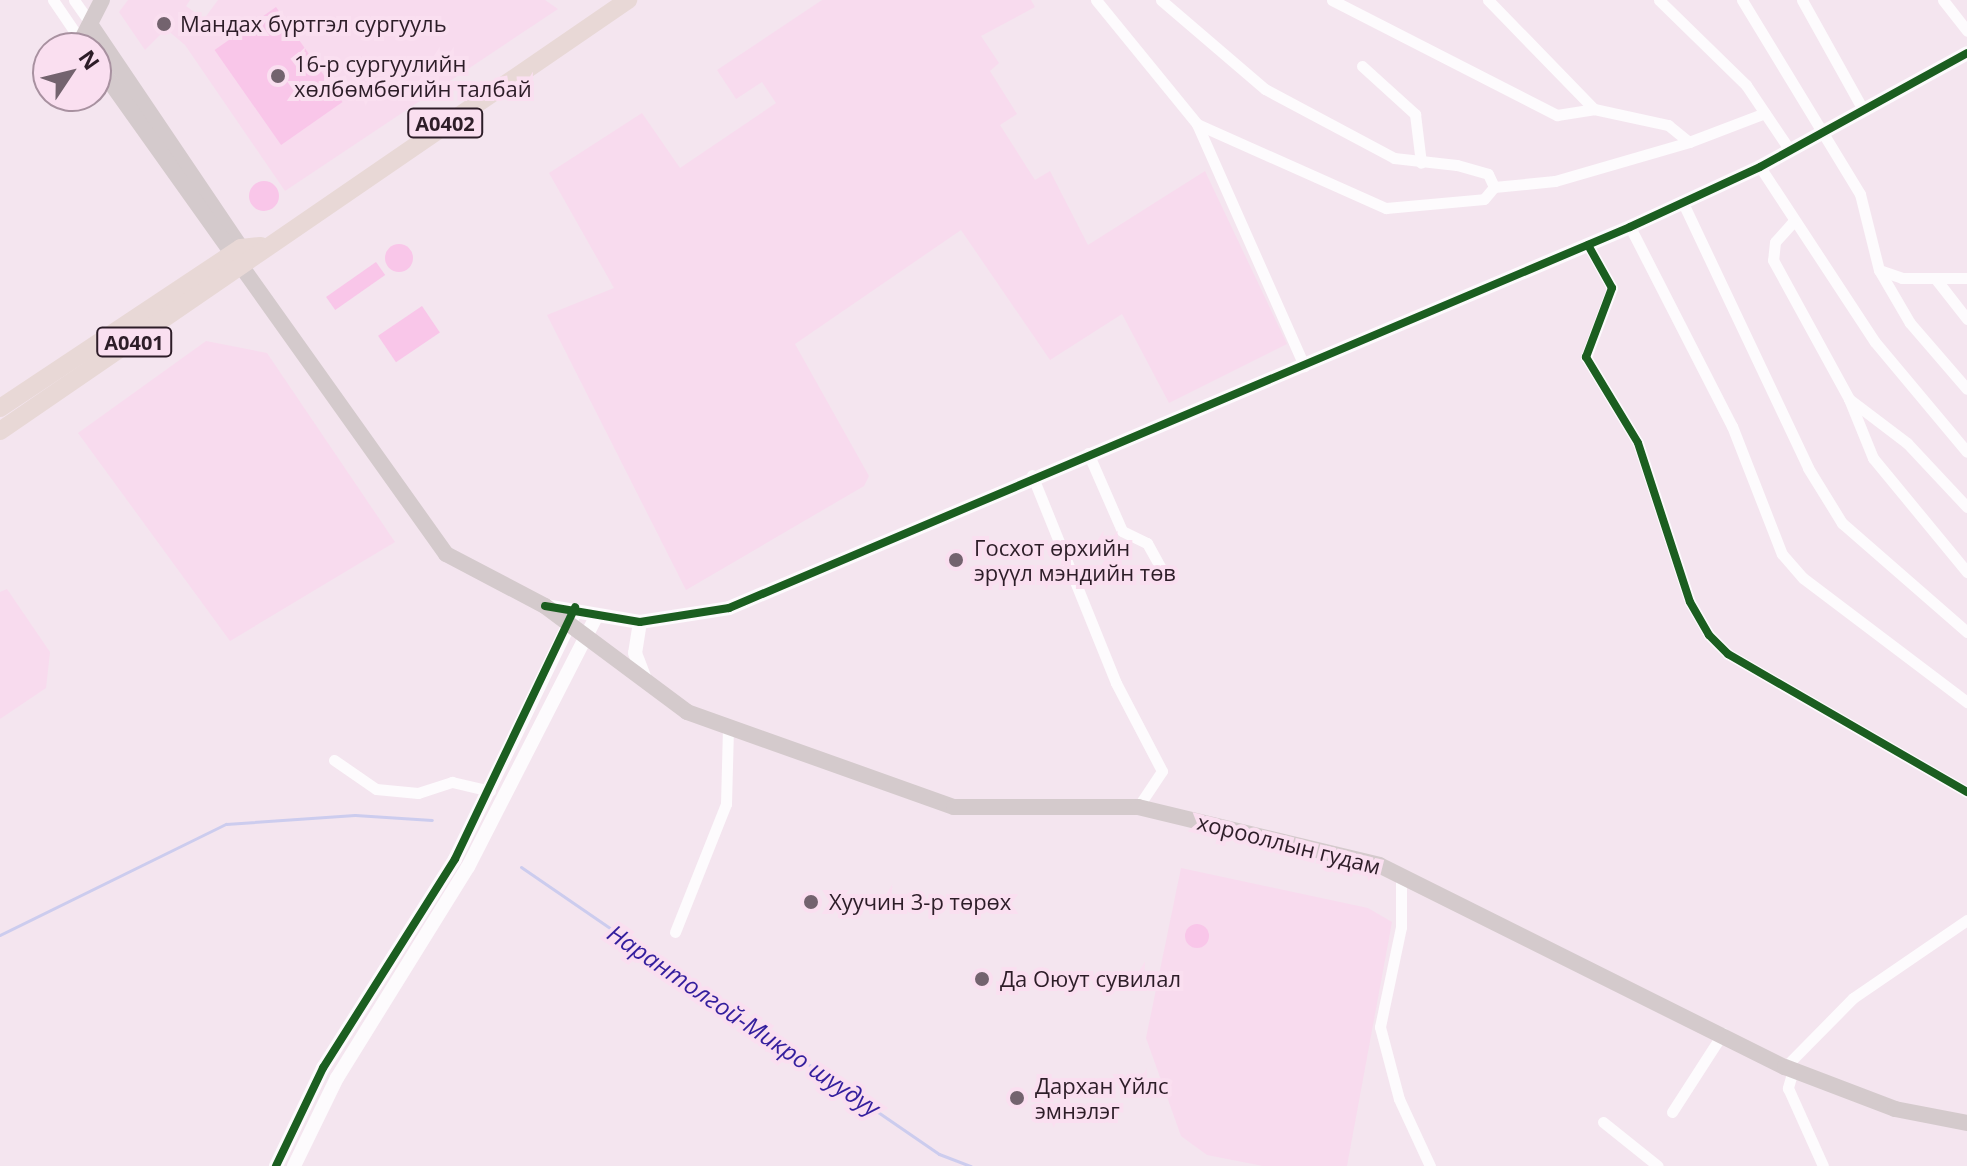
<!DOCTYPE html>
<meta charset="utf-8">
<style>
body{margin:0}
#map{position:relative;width:1967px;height:1166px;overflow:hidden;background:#f4e5ef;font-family:"Open Sans",sans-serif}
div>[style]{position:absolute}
.built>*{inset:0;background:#f8dbee}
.green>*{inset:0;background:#f9c6e9;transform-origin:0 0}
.round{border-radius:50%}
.stream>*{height:3px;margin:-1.5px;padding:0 1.5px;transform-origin:1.5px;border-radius:1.5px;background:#cce}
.minor>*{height:11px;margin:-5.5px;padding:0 5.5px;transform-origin:5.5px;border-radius:5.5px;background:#fdfbfd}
.tertiary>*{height:14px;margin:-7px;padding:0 7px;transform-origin:7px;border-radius:7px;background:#fdfbfd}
.secondary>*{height:16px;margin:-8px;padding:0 8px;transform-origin:8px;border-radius:8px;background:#d4cacc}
.trunk>*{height:18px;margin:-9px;padding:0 9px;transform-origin:9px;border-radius:9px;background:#e8d8d6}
.cycleway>*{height:8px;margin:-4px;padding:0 4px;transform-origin:4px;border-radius:4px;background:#1b5e20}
.dots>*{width:22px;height:22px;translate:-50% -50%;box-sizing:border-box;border:4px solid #fadff0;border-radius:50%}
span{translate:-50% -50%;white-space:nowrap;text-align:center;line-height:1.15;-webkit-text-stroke:8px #fadff0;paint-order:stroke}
.shield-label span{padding:2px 6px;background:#fadff0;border:2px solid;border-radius:6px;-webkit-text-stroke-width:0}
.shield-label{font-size:20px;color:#2d1d28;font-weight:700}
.poi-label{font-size:22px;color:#2d1d28}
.left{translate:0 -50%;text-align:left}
.street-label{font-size:22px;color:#2d1d28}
.water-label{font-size:24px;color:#331e9d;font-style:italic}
.north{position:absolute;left:32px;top:32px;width:80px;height:80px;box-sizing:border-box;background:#fadff0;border:2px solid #a891a0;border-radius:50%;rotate:55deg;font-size:22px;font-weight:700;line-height:32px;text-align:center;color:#2d1d28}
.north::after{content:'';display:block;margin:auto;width:28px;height:36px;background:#73636e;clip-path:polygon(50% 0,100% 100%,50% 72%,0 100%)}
</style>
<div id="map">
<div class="built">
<i style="clip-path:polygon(128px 0,190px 0,186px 6px,204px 19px,218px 0,545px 0,558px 9px,285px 191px,185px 45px,166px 29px,145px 50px,119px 12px)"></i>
<i style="clip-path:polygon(822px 0,1031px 0,1035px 7px,981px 36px,999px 63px,990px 71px,1017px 114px,1000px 125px,1035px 180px,1050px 171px,1088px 245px,1205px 171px,1287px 344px,1169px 403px,1122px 314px,1050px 360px,961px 230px,795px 344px,869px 476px,864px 486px,686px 590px,547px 315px,614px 288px,549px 173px,642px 113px,680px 168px,776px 103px,762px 82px,736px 99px,717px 70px)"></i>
<i style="clip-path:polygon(206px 341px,267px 353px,395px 542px,230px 641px,78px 433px)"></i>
<i style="clip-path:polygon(7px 589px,50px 652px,46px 688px,0 719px,0 592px)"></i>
<i style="clip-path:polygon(1181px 868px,1368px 908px,1392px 922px,1347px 1166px,1263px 1166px,1207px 1155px,1181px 1136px,1146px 1038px)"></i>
</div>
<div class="green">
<i style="left:276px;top:7px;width:116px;height:75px;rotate:55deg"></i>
<i class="round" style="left:249px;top:181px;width:30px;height:30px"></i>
<i class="round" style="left:385px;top:244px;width:28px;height:28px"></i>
<i style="left:376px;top:262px;width:16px;height:61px;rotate:55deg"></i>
<i style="left:422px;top:306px;width:32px;height:53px;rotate:56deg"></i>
<i class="round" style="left:1185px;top:924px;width:24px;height:24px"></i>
</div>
<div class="stream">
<i style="left:521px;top:867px;width:507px;rotate:34.47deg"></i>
<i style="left:939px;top:1154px;width:34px;rotate:21deg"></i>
<i style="left:0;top:935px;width:252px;rotate:-26.2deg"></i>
<i style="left:226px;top:824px;width:129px;rotate:-4deg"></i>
<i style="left:355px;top:815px;width:77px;rotate:3.7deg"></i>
</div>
<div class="minor">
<i style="left:53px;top:0;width:50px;rotate:55.7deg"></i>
<i style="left:74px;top:0;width:32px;rotate:55deg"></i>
<i style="left:1096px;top:0;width:160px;rotate:50.8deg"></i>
<i style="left:1197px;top:124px;width:265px;rotate:66.1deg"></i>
<i style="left:1161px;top:0;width:137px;rotate:40.6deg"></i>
<i style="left:1265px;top:89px;width:146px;rotate:28.1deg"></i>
<i style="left:1394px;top:158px;width:63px;rotate:6.3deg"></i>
<i style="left:1457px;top:165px;width:32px;rotate:16deg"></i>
<i style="left:1488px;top:174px;width:14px;rotate:65deg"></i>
<i style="left:1332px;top:0;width:253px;rotate:27.1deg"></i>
<i style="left:1557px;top:115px;width:37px;rotate:-9deg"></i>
<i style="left:1594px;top:109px;width:76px;rotate:12.2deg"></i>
<i style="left:1668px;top:125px;width:27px;rotate:39deg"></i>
<i style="left:1689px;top:142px;width:81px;rotate:-20.9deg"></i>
<i style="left:1488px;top:0;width:152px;rotate:45.8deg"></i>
<i style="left:1659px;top:0;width:122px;rotate:44.3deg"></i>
<i style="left:1746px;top:85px;width:77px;rotate:56.1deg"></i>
<i style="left:1742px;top:0;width:227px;rotate:58.7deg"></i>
<i style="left:1860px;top:194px;width:78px;rotate:76deg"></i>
<i style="left:1879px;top:270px;width:24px;rotate:19deg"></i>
<i style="left:1902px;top:278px;width:65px"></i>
<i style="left:1802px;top:0;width:121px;rotate:60.9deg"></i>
<i style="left:1943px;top:0;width:39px;rotate:52deg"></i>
<i style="left:1362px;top:66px;width:72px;rotate:42.2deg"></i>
<i style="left:1415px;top:114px;width:49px;rotate:83deg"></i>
<i style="left:1197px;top:124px;width:207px;rotate:24deg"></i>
<i style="left:1386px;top:208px;width:98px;rotate:-5.2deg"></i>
<i style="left:1484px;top:199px;width:16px;rotate:-50deg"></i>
<i style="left:1494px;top:187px;width:61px;rotate:-5.6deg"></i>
<i style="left:1555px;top:181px;width:140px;rotate:-16.2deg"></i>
<i style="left:1760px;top:167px;width:209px;rotate:56.7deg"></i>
<i style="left:1875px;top:342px;width:143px;rotate:50.1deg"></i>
<i style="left:1683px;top:203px;width:293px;rotate:64.7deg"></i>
<i style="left:1808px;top:468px;width:65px;rotate:58.3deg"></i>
<i style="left:1842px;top:523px;width:166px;rotate:41.1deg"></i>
<i style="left:1792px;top:223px;width:25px;rotate:132deg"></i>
<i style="left:1775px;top:242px;width:18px;rotate:96deg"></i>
<i style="left:1773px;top:260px;width:158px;rotate:61.3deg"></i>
<i style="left:1630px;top:227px;width:224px;rotate:62.9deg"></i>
<i style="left:1732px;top:426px;width:137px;rotate:68.7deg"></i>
<i style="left:1782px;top:554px;width:32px;rotate:49deg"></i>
<i style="left:1803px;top:578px;width:206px;rotate:37.1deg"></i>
<i style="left:1588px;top:245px;width:49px;rotate:60.8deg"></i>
<i style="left:1612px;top:288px;width:74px;rotate:110.6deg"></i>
<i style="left:1586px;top:357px;width:100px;rotate:58.8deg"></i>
<i style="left:1638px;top:443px;width:167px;rotate:71.9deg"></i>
<i style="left:1690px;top:602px;width:38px;rotate:60deg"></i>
<i style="left:1709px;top:635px;width:27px;rotate:45deg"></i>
<i style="left:1728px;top:654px;width:276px;rotate:30deg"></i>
<i style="left:1879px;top:270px;width:61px;rotate:59.7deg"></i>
<i style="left:1910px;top:323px;width:87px;rotate:49.2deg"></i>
<i style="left:1935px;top:278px;width:52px;rotate:52deg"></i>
<i style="left:1088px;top:453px;width:85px;rotate:66.4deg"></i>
<i style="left:1122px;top:531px;width:28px;rotate:26deg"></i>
<i style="left:1147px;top:543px;width:31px;rotate:61deg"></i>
<i style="left:1032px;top:475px;width:224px;rotate:68deg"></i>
<i style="left:1116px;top:683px;width:99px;rotate:62.4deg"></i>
<i style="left:1162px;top:771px;width:43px;rotate:123.7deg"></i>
<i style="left:1967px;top:507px;width:88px;rotate:-133.2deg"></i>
<i style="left:1907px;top:443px;width:73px;rotate:-142.8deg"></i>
<i style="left:1849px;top:399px;width:64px;rotate:67.9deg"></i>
<i style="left:1873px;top:458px;width:148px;rotate:50.5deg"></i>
<i style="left:334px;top:760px;width:51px;rotate:34.6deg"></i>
<i style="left:376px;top:789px;width:42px;rotate:5.4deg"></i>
<i style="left:418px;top:793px;width:36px;rotate:-18deg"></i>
<i style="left:452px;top:782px;width:39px;rotate:13deg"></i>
<i style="left:1401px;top:875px;width:52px;rotate:90deg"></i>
<i style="left:1401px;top:927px;width:102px;rotate:101.9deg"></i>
<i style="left:1380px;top:1027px;width:74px;rotate:75.2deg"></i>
<i style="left:1399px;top:1099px;width:74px;rotate:65.2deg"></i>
<i style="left:675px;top:932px;width:138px;rotate:-68.3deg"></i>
<i style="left:726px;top:804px;width:74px;rotate:-88.5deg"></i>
<i style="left:1785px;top:1067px;width:97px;rotate:-45.4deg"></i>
<i style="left:1853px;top:998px;width:138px;rotate:-34.4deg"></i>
<i style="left:1793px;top:1070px;width:19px;rotate:106deg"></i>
<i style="left:1788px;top:1088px;width:85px;rotate:65.8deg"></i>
<i style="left:1672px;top:1112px;width:94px;rotate:-57.2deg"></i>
<i style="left:1603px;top:1122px;width:70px;rotate:38.7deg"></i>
</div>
<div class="tertiary">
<i style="left:545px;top:606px;width:96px;rotate:9.6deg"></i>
<i style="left:640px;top:622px;width:90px;rotate:-8.9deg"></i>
<i style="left:729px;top:608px;width:978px;rotate:-22.92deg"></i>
<i style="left:1630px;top:227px;width:143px;rotate:-24.8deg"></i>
<i style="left:1760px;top:167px;width:236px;rotate:-28.8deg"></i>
<i style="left:640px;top:622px;width:31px;rotate:99deg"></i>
<i style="left:635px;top:653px;width:31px;rotate:69deg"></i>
<i style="left:276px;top:1166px;width:109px;rotate:-64.4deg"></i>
<i style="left:323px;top:1068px;width:247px;rotate:-57.7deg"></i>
<i style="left:455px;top:859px;width:270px;rotate:-64.1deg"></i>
<i style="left:294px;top:1166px;width:98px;rotate:-64deg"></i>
<i style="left:337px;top:1078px;width:248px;rotate:-58.2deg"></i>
<i style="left:468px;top:867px;width:283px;rotate:-62.9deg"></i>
</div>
<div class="secondary">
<i style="left:92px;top:27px;width:279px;rotate:56deg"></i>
<i style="left:86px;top:48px;width:9px;rotate:-126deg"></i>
<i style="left:81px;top:41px;width:46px;rotate:-62.9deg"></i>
<i style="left:96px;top:62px;width:604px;rotate:54.57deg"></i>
<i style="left:446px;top:554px;width:112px;rotate:27.7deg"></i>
<i style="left:545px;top:606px;width:177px;rotate:36.7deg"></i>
<i style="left:687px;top:712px;width:283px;rotate:19.6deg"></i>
<i style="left:954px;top:807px;width:184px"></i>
<i style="left:1138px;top:807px;width:248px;rotate:13.5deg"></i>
<i style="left:1379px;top:865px;width:453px;rotate:26.5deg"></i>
<i style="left:1785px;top:1067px;width:118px;rotate:20.9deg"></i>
<i style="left:1895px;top:1109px;width:73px;rotate:11deg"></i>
</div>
<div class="trunk">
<i style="left:0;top:408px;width:289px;rotate:-33.6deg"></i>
<i style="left:241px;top:248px;width:20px;rotate:-6deg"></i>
<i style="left:0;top:431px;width:762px;rotate:-34.46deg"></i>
</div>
<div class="cycleway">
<i style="left:1588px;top:245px;width:49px;rotate:60.8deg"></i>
<i style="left:1612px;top:288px;width:74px;rotate:110.6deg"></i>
<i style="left:1586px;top:357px;width:100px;rotate:58.8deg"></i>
<i style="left:1638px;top:443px;width:167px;rotate:71.9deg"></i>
<i style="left:1690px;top:602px;width:38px;rotate:60deg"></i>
<i style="left:1709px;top:635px;width:27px;rotate:45deg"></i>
<i style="left:1728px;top:654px;width:276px;rotate:30deg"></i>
<i style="left:545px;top:606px;width:96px;rotate:9.6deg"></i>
<i style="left:640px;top:622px;width:90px;rotate:-8.9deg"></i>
<i style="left:729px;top:608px;width:978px;rotate:-22.92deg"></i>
<i style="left:1630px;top:227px;width:143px;rotate:-24.8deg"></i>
<i style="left:1760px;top:167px;width:236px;rotate:-28.8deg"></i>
<i style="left:276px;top:1166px;width:109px;rotate:-64.4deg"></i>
<i style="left:323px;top:1068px;width:247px;rotate:-57.7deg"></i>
<i style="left:455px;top:859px;width:279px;rotate:-64.5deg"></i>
</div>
<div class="dots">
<i style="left:164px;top:24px;background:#73636e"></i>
<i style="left:278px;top:76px;background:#73636e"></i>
<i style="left:956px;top:560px;background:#73636e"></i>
<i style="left:811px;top:902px;background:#73636e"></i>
<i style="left:982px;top:979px;background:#73636e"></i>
<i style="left:1017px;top:1098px;background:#73636e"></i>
</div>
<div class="shield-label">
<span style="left:445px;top:123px">A0402</span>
<span style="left:134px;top:342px">A0401</span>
</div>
<div class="poi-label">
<span class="left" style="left:180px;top:24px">Мандах бүртгэл сургууль</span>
<span class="left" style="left:294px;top:76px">16-р сургуулийн<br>хөлбөмбөгийн талбай</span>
<span class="left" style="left:974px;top:560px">Госхот өрхийн<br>эрүүл мэндийн төв</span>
<span class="left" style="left:829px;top:902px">Хуучин 3-р төрөх</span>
<span class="left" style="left:1000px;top:979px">Да Оюут сувилал</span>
<span class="left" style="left:1035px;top:1098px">Дархан Үйлс<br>эмнэлэг</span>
</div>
<div class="street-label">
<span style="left:1289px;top:844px;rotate:14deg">хорооллын гудам</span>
</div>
<div class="water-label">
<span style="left:744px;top:1020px;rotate:34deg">Нарантолгой-Микро шуудуу</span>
</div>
<div class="north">N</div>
</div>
